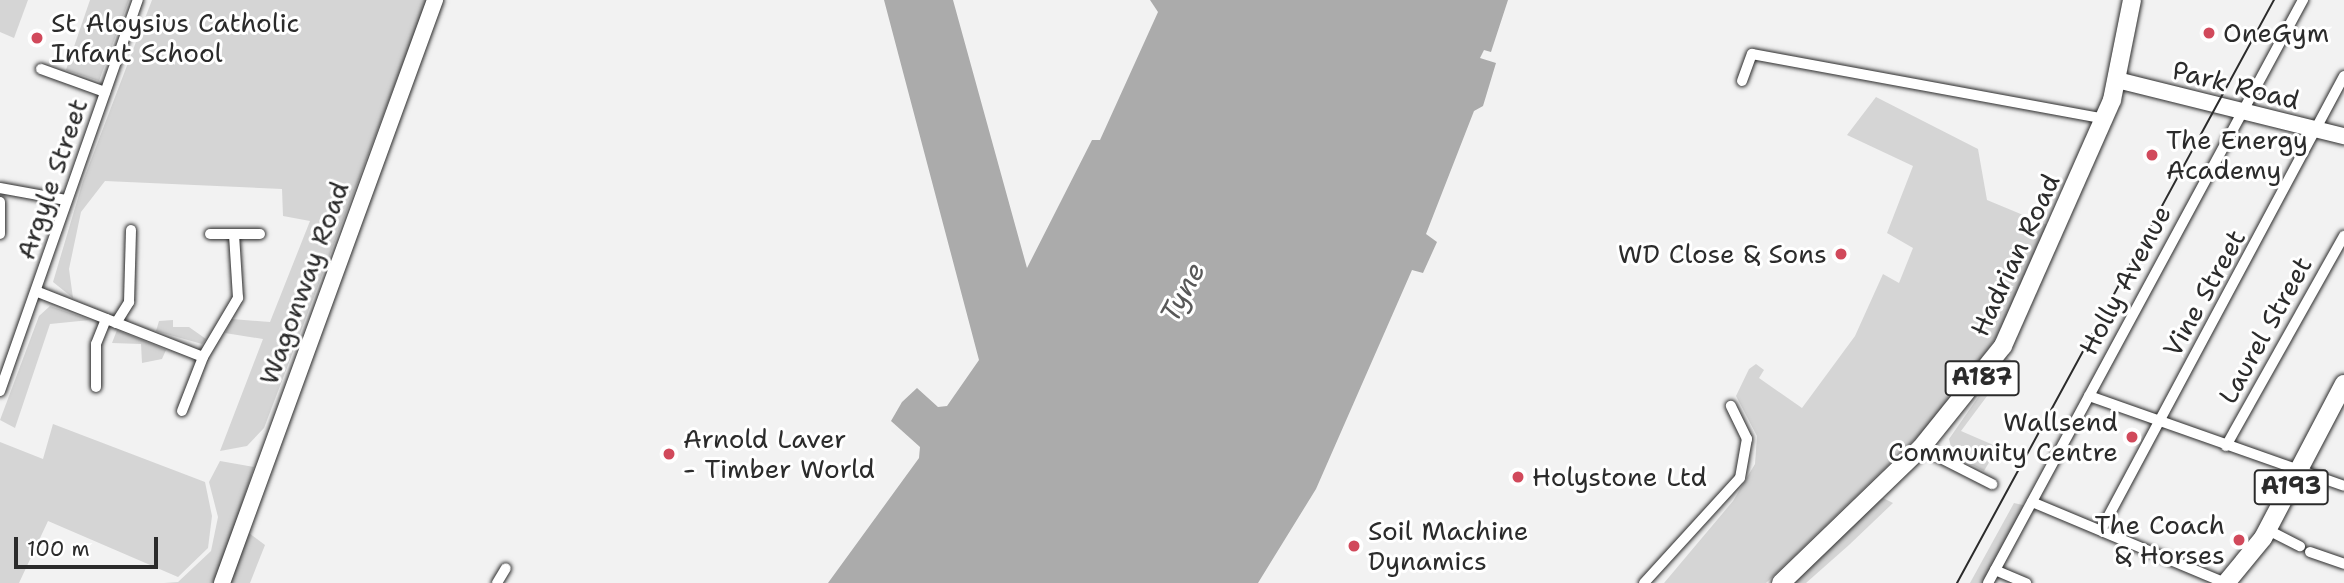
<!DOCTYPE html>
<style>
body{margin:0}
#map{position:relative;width:2344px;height:583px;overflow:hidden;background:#f2f2f2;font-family:"Shantell Sans",sans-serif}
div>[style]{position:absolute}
.green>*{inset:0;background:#d5d5d5}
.water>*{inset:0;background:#ababab}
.roads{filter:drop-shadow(0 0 2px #2b2b2b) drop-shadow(0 0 2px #2b2b2b)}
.street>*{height:10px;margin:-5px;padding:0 5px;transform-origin:5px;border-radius:5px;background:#fff}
.secondary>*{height:16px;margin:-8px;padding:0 8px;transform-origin:8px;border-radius:8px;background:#fff}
.primary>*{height:18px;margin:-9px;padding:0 9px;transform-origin:9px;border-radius:9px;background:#fff}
.tram>*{height:2px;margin:-1px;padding:0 1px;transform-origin:1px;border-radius:1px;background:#2b2b2b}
.dots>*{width:19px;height:19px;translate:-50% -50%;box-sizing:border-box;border:4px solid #fff;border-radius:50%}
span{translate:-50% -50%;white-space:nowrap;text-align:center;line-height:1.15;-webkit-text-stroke:6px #fff;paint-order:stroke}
.shield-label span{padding:2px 5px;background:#fff;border:2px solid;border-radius:5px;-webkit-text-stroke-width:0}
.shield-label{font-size:24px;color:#2b2b2b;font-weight:700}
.poi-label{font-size:26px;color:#2b2b2b}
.left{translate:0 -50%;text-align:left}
.right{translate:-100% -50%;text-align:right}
.street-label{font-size:26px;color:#2b2b2b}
.water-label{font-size:28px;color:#585858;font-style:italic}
.scale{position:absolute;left:14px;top:537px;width:144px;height:32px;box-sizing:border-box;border:4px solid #2b2b2b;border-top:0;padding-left:9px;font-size:21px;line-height:24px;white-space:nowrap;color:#2b2b2b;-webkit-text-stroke:5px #fff;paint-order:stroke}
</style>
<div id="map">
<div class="green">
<i style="clip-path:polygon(0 0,28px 0,14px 38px,0 32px)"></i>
<i style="clip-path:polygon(90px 0,129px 0,99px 81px,66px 70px)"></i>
<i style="clip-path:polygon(152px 0,427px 0,264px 428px,247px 446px,220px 451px,263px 339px,225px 333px,232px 319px,270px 322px,310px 221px,283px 216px,282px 189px,105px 181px,81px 212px,69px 269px,73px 298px,53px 282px,83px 181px)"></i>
<i style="clip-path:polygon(1876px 97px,1978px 149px,1987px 200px,2047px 225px,2048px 233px,1997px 336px,1946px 409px,1766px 583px,1664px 583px,1733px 501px,1755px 464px,1757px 436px,1736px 396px,1749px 369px,1756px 364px,1764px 370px,1759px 378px,1802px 408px,1855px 336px,1883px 274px,1899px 283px,1913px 248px,1887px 233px,1913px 166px,1847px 135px)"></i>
<i style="clip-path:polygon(50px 306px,90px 320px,50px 324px,15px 428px,0 420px,39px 316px)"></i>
<i style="clip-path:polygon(173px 320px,173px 327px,189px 327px,206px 339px,202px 344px,156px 331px,159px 321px)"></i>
<i style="clip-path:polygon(117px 330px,166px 350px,162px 359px,142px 363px,141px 344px,112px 343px)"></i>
<i style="clip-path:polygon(2006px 357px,2011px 360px,1999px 380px,1961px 431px,1998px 447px,1984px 471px,1953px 455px,1949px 439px)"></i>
<i style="clip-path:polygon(53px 424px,205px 482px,212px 516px,208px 548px,178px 577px,48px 521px,19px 583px,0 583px,0 442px,43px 459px)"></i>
<i style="clip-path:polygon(220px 461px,254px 467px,216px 583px,164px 583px,178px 582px,211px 551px,218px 517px,209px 482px)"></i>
<i style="clip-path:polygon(1883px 498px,1893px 503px,1849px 545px,1806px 583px,1789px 583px)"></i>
<i style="clip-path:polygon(2014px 503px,2027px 506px,1984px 583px,1970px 583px)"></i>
<i style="clip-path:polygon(245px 530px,265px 545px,250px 583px,228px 583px)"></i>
</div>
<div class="water">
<i style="clip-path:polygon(884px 0,953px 0,1027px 268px,1092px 140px,1100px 140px,1158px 12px,1150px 0,1508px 0,1491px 52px,1484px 50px,1480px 58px,1496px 63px,1483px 106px,1474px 111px,1426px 234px,1437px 242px,1423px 273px,1412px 270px,1316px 489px,1258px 583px,828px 583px,919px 458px,920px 447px,891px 421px,902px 402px,917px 388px,938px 407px,947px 406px,979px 360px)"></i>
</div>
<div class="roads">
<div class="street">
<i style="left:41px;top:69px;width:68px;rotate:19.8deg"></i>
<i style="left:1742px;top:81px;width:29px;rotate:-70deg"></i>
<i style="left:1752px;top:54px;width:359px;rotate:10.4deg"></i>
<i style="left:0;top:188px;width:67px;rotate:10.3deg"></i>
<i style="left:0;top:202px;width:32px;rotate:90deg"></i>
<i style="left:210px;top:234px;width:50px"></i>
<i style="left:38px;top:292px;width:177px;rotate:21.5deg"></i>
<i style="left:116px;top:323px;width:25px;rotate:-58deg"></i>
<i style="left:129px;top:302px;width:72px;rotate:-88.4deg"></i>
<i style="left:96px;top:387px;width:43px;rotate:-90deg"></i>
<i style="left:96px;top:344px;width:27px;rotate:-68deg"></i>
<i style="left:0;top:391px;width:415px;rotate:-70.6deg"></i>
<i style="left:2089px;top:396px;width:270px;rotate:19.4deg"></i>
<i style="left:182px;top:411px;width:58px;rotate:-68.7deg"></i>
<i style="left:203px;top:357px;width:69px;rotate:-59.3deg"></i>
<i style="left:238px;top:298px;width:64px;rotate:-93.6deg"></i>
<i style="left:2226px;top:446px;width:241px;rotate:-60.7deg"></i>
<i style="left:1921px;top:448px;width:80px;rotate:26.9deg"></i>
<i style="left:2032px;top:502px;width:210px;rotate:22.7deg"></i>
<i style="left:2101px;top:530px;width:515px;rotate:-61.84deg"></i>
<i style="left:2268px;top:530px;width:36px;rotate:27deg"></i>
<i style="left:2310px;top:552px;width:36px;rotate:19deg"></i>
<i style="left:1995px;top:570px;width:34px;rotate:23deg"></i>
<i style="left:497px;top:583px;width:17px;rotate:-59deg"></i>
<i style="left:1644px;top:583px;width:142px;rotate:-47.6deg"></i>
<i style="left:1740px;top:478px;width:40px;rotate:-80deg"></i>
<i style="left:1747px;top:439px;width:37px;rotate:-116deg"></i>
<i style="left:1988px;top:583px;width:663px;rotate:-61.62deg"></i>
</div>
<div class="secondary">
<i style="left:2117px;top:80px;width:234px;rotate:13.9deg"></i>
<i style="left:222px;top:583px;width:621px;rotate:-69.93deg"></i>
</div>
<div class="primary">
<i style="left:1781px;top:583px;width:194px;rotate:-44deg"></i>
<i style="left:1921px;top:448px;width:131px;rotate:-51.2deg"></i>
<i style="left:2003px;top:346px;width:269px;rotate:-66.1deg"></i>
<i style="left:2112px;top:100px;width:102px;rotate:-78.7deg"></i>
<i style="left:2226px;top:583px;width:58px;rotate:-50.6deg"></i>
<i style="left:2263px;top:538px;width:174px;rotate:-62.3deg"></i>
</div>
</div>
<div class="tram">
<i style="left:1957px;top:583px;width:664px;rotate:-61.47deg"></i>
</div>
<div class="dots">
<i style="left:2209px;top:33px;background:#d1495b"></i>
<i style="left:37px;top:38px;background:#d1495b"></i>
<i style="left:2152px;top:155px;background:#d1495b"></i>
<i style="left:1841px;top:254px;background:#d1495b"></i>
<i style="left:2132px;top:437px;background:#d1495b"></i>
<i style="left:669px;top:454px;background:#d1495b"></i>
<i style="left:1518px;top:477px;background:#d1495b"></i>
<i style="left:2239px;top:540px;background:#d1495b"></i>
<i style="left:1354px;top:546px;background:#d1495b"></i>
</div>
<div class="shield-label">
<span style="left:1982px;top:378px">A187</span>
<span style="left:2291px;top:487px">A193</span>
</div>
<div class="poi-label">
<span class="left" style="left:51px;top:38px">St Aloysius Catholic<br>Infant School</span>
<span class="left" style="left:2223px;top:33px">OneGym</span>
<span class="left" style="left:2166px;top:155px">The Energy<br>Academy</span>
<span class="right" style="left:1827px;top:254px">WD Close &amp; Sons</span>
<span class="right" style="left:2118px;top:437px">Wallsend<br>Community Centre</span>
<span class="left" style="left:683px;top:454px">Arnold Laver<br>- Timber World</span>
<span class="left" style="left:1532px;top:477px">Holystone Ltd</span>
<span class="right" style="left:2225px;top:540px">The Coach<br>&amp; Horses</span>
<span class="left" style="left:1368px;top:546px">Soil Machine<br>Dynamics</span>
</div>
<div class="street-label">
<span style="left:2236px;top:85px;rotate:14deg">Park Road</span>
<span style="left:52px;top:179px;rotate:-71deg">Argyle Street</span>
<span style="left:2015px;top:255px;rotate:-65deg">Hadrian Road</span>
<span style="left:2125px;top:280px;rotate:-62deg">Holly Avenue</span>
<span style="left:304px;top:283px;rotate:-70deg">Wagonway Road</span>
<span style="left:2204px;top:293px;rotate:-61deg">Vine Street</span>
<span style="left:2265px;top:330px;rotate:-61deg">Laurel Street</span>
</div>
<div class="water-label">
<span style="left:1182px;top:292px;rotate:-62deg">Tyne</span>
</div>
<div class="scale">100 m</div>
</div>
